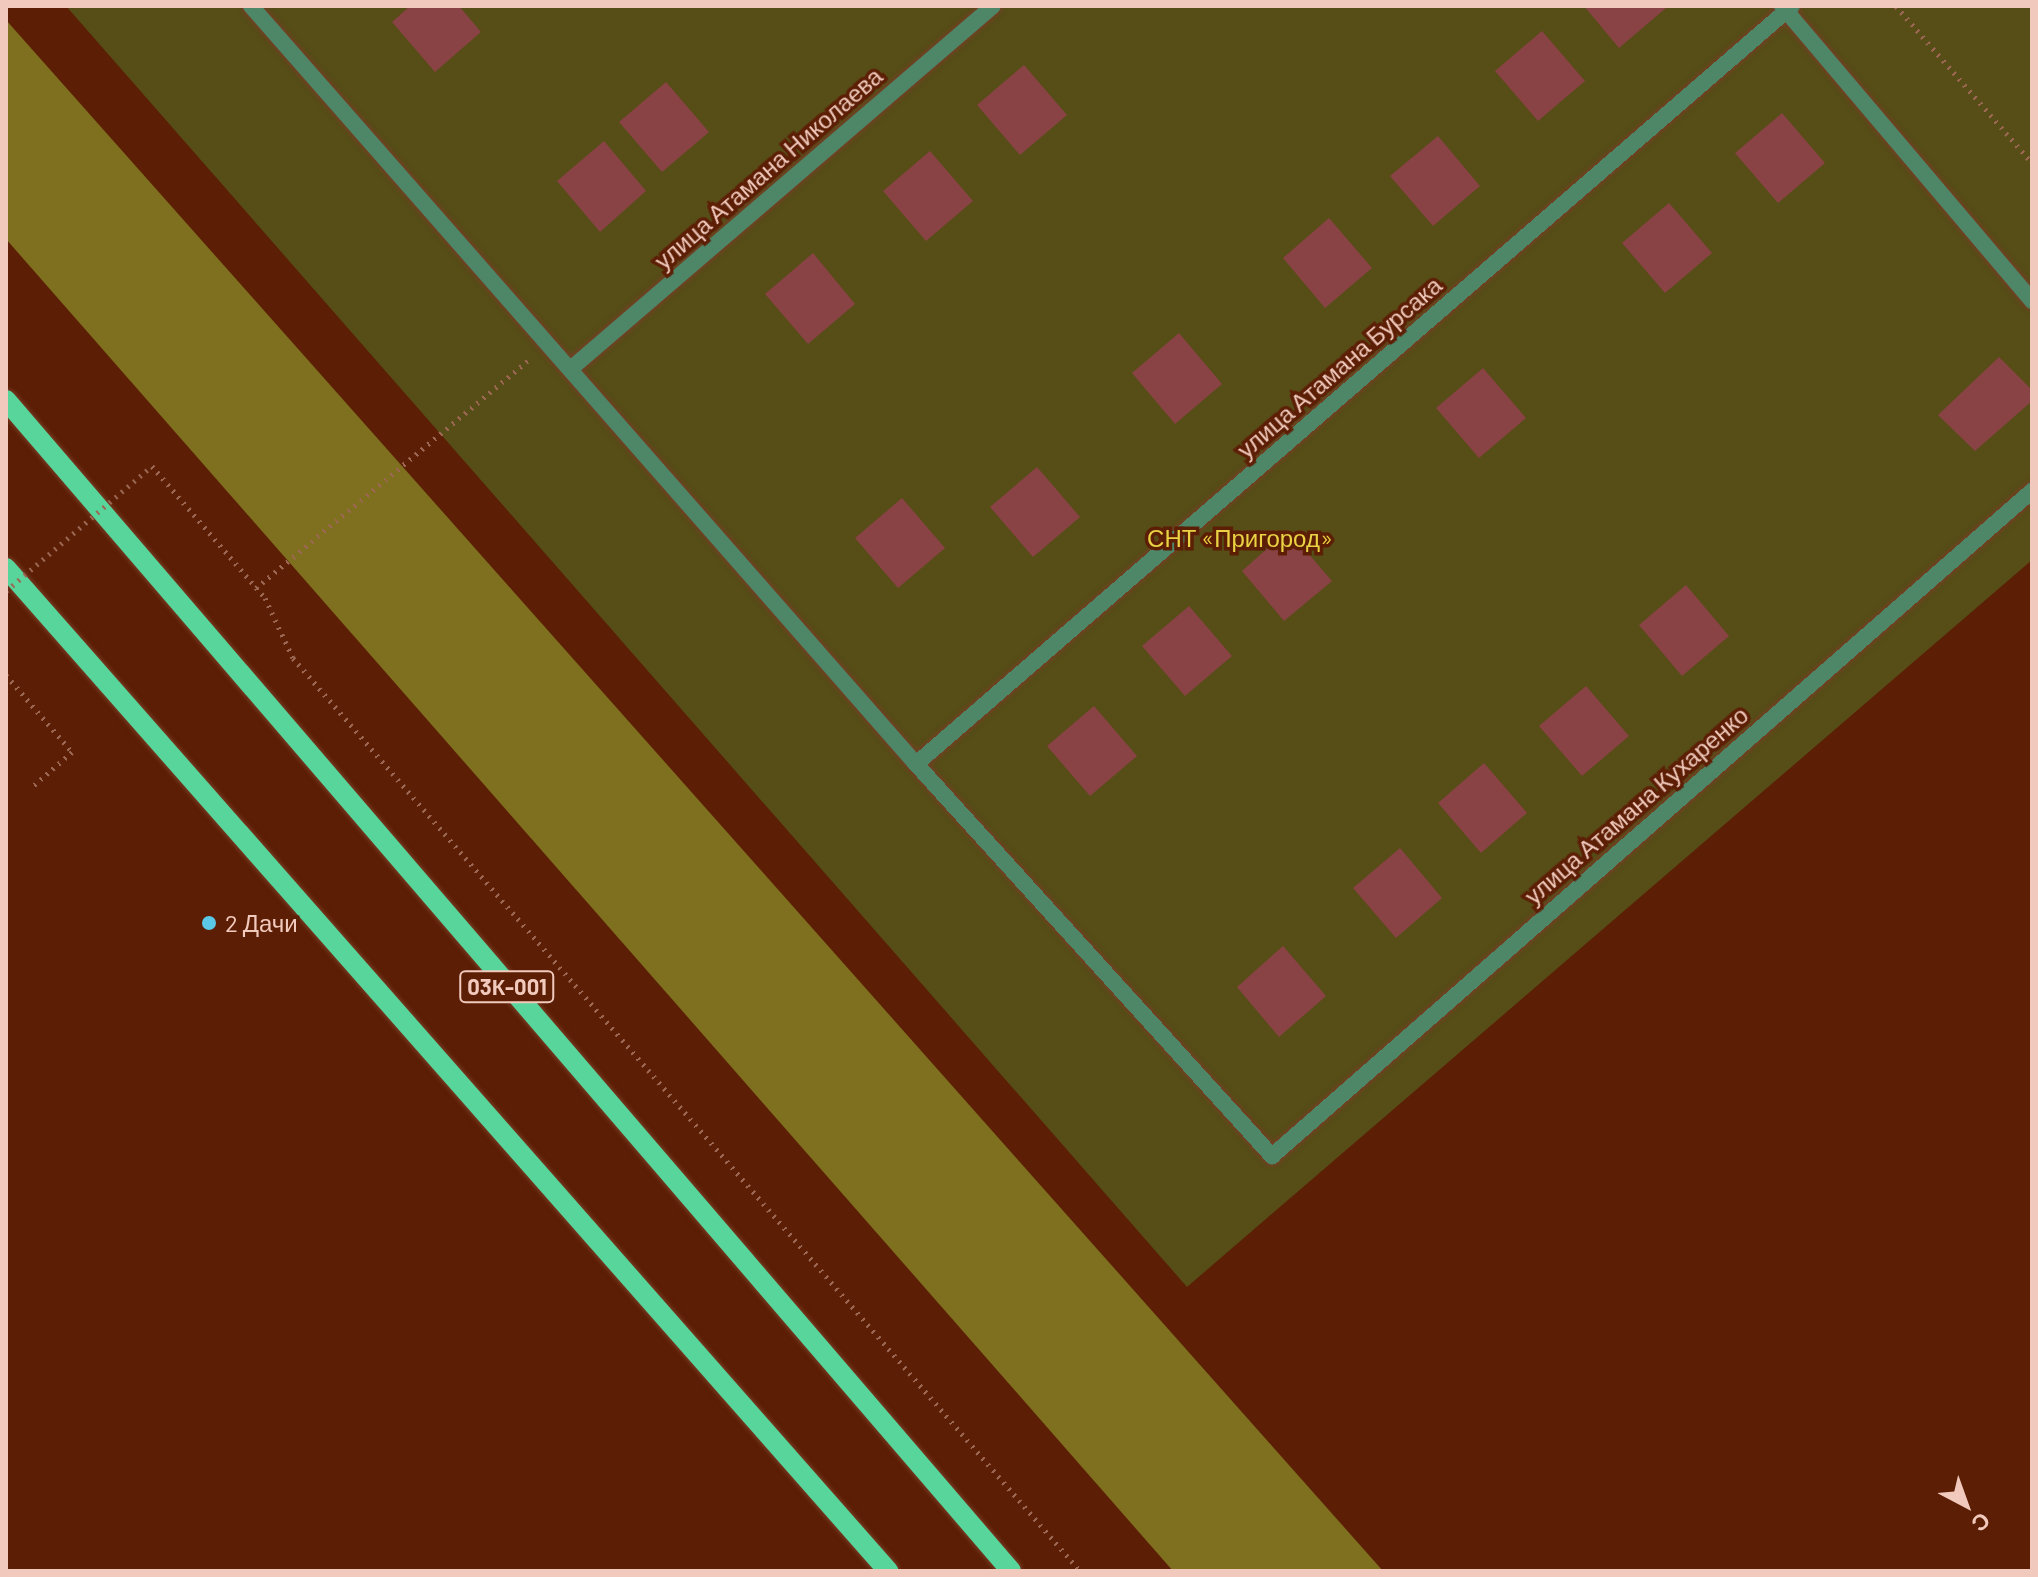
<!DOCTYPE html>
<html>
<head>
<meta charset="utf-8">
<style>
  body { margin:0 }
  #map { position:relative; width:2038px; height:1577px; overflow:hidden; background:#5c1e05; font-family:Barlow,sans-serif }
  div>[style] { position:absolute }
  .green>* { inset:0; background:#564d17 }
  .forest>* { inset:0; background:#7e701f }
  .building>* { inset:0; background:#8a4345 }
  .path>* { height:5px; margin-top:-2.5px; transform-origin:0; background:repeating-linear-gradient(90deg,#9b6753 0 2px,transparent 0 8px) }
  .roads { filter:drop-shadow(0 0 2px #773d26) drop-shadow(0 0 2px #773d26) }
  .minor>* { height:16px; margin:-8px; padding:0 8px; transform-origin:8px; border-radius:8px; background:#4e8668 }
  .primary>* { height:20px; margin:-10px; padding:0 10px; transform-origin:10px; border-radius:10px; background:#58d59a }
  .path-bridge>* { height:5px; margin-top:-2.5px; transform-origin:0; background:repeating-linear-gradient(90deg,#9b6753 0 2px,transparent 0 8px) }
  .dots>* { width:22px; height:22px; translate:-50% -50%; box-sizing:border-box; border:4px solid #5c1e05; border-radius:50% }
  span { translate:-50% -50%; white-space:nowrap; text-align:center; line-height:1.15; -webkit-text-stroke:7px #5c1e05; paint-order:stroke }
  .shield-label span { padding:2px 6px; background:#5c1e05; border:2px solid; border-radius:6px; -webkit-text-stroke-width:0 }
  .shield-label { font-size:22px; color:#f1cabd; font-weight:700 }
  .street-label { font-size:24px; color:#f1cabd }
  .park-label { font-size:24px; color:#e9d243 }
  .poi-label { font-size:24px; color:#f1cabd }
  .left { translate:0 -50%; text-align:left }
  .frame { position:absolute; inset:0; border:8px solid #f1cabd; pointer-events:none }
  .north { position:absolute; left:1926px; top:1465px; width:80px; height:80px; -webkit-text-stroke:6px #5c1e05; paint-order:stroke; rotate:139deg; font-size:22px; font-weight:700; line-height:32px; text-align:center; color:#f1cabd }
  .north::after { content:''; display:block; margin:auto; width:28px; height:36px; background:#f1cabd; clip-path:polygon(50% 0,100% 100%,50% 72%,0 100%) }
</style>
</head>
<body>
<div id="map">
  <div class="green">
    <div style="clip-path:polygon(66px 6px,2032px 6px,2032px 560px,1187px 1287px)"></div>
  </div>
  <div class="forest">
    <div style="clip-path:polygon(6px 20px,1383px 1571px,1173px 1571px,6px 239px)"></div>
  </div>
  <div class="building">
    <div style="clip-path:polygon(410px 6px,459px 6px,481px 32px,435px 72px,392px 22px)"></div>
    <div style="clip-path:polygon(1584px 6px,1665px 6px,1666px 8px,1619px 48px)"></div>
    <div style="clip-path:polygon(1542px 31px,1585px 81px,1538px 121px,1495px 71px)"></div>
    <div style="clip-path:polygon(1024px 65px,1067px 115px,1020px 155px,977px 105px)"></div>
    <div style="clip-path:polygon(666px 82px,709px 132px,662px 172px,619px 122px)"></div>
    <div style="clip-path:polygon(1782px 113px,1825px 163px,1778px 203px,1735px 153px)"></div>
    <div style="clip-path:polygon(1438px 136px,1480px 186px,1433px 226px,1390px 176px)"></div>
    <div style="clip-path:polygon(604px 141px,646px 191px,600px 232px,557px 181px)"></div>
    <div style="clip-path:polygon(930px 151px,973px 201px,926px 241px,883px 191px)"></div>
    <div style="clip-path:polygon(1669px 203px,1712px 253px,1665px 293px,1622px 243px)"></div>
    <div style="clip-path:polygon(1329px 218px,1372px 268px,1325px 308px,1283px 258px)"></div>
    <div style="clip-path:polygon(813px 253px,855px 304px,808px 344px,765px 294px)"></div>
    <div style="clip-path:polygon(1179px 333px,1222px 384px,1175px 424px,1132px 373px)"></div>
    <div style="clip-path:polygon(1999px 357px,2032px 390px,2032px 401px,1975px 451px,1938px 415px)"></div>
    <div style="clip-path:polygon(1483px 368px,1526px 418px,1479px 458px,1436px 408px)"></div>
    <div style="clip-path:polygon(1037px 467px,1080px 517px,1033px 557px,990px 507px)"></div>
    <div style="clip-path:polygon(902px 498px,945px 548px,898px 588px,855px 538px)"></div>
    <div style="clip-path:polygon(1288px 530px,1332px 581px,1284px 621px,1242px 571px)"></div>
    <div style="clip-path:polygon(1686px 585px,1729px 636px,1682px 676px,1639px 625px)"></div>
    <div style="clip-path:polygon(1189px 606px,1232px 656px,1185px 696px,1142px 646px)"></div>
    <div style="clip-path:polygon(1586px 686px,1629px 736px,1582px 776px,1539px 726px)"></div>
    <div style="clip-path:polygon(1094px 706px,1137px 756px,1090px 796px,1047px 746px)"></div>
    <div style="clip-path:polygon(1484px 763px,1527px 813px,1481px 853px,1438px 803px)"></div>
    <div style="clip-path:polygon(1400px 848px,1442px 898px,1396px 938px,1353px 888px)"></div>
    <div style="clip-path:polygon(1283px 946px,1326px 996px,1279px 1037px,1237px 987px)"></div>
  </div>
  <div class="path">
    <div style="left:1896px;top:6px;width:208px;rotate:49.1deg"></div>
    <div style="left:152px;top:466px;width:174px;rotate:49.4deg"></div>
    <div style="left:265px;top:598px;width:66px;rotate:65deg"></div>
    <div style="left:293px;top:658px;width:1205px;rotate:49.24deg"></div>
    <div style="left:256px;top:588px;width:356px;rotate:-39.9deg"></div>
    <div style="left:6px;top:675px;width:101px;rotate:49.4deg"></div>
    <div style="left:72px;top:752px;width:53px;rotate:138.8deg"></div>
  </div>
  <div class="roads">
    <div class="minor">
      <div style="left:251px;top:6px;width:1008px;rotate:48.74deg"></div>
      <div style="left:916px;top:764px;width:530px;rotate:47.76deg"></div>
      <div style="left:1272px;top:1156px;width:1010px;rotate:-41.19deg"></div>
      <div style="left:1782px;top:6px;width:387px;rotate:49.7deg"></div>
      <div style="left:574px;top:366px;width:552px;rotate:-40.67deg"></div>
      <div style="left:916px;top:764px;width:1158px;rotate:-40.87deg"></div>
    </div>
    <div class="primary">
      <div style="left:6px;top:400px;width:1543px;rotate:49.36deg"></div>
      <div style="left:6px;top:568px;width:1336px;rotate:48.67deg"></div>
    </div>
  </div>
  <div class="path-bridge">
    <div style="left:6px;top:591px;width:192px;rotate:-40.6deg"></div>
  </div>
  <div class="dots">
    <div style="left:209px;top:923px;background:#5bc8e7"></div>
  </div>
  <div class="shield-label">
    <span style="left:507px;top:987px">03К-001</span>
  </div>
  <div class="street-label">
    <span style="left:768px;top:168px;rotate:-41deg">улица Атамана Николаева</span>
    <span style="left:1339px;top:367px;rotate:-41deg">улица Атамана Бурсака</span>
    <span style="left:1636px;top:805px;rotate:-41deg">улица Атамана Кухаренко</span>
  </div>
  <div class="park-label">
    <span style="left:1240px;top:538px">СНТ «Пригород»</span>
  </div>
  <div class="poi-label">
    <span class="left" style="left:225px;top:923px">2 Дачи</span>
  </div>
  <div class="frame"></div>
  <div class="north">С</div>
</div>
</body>
</html>
